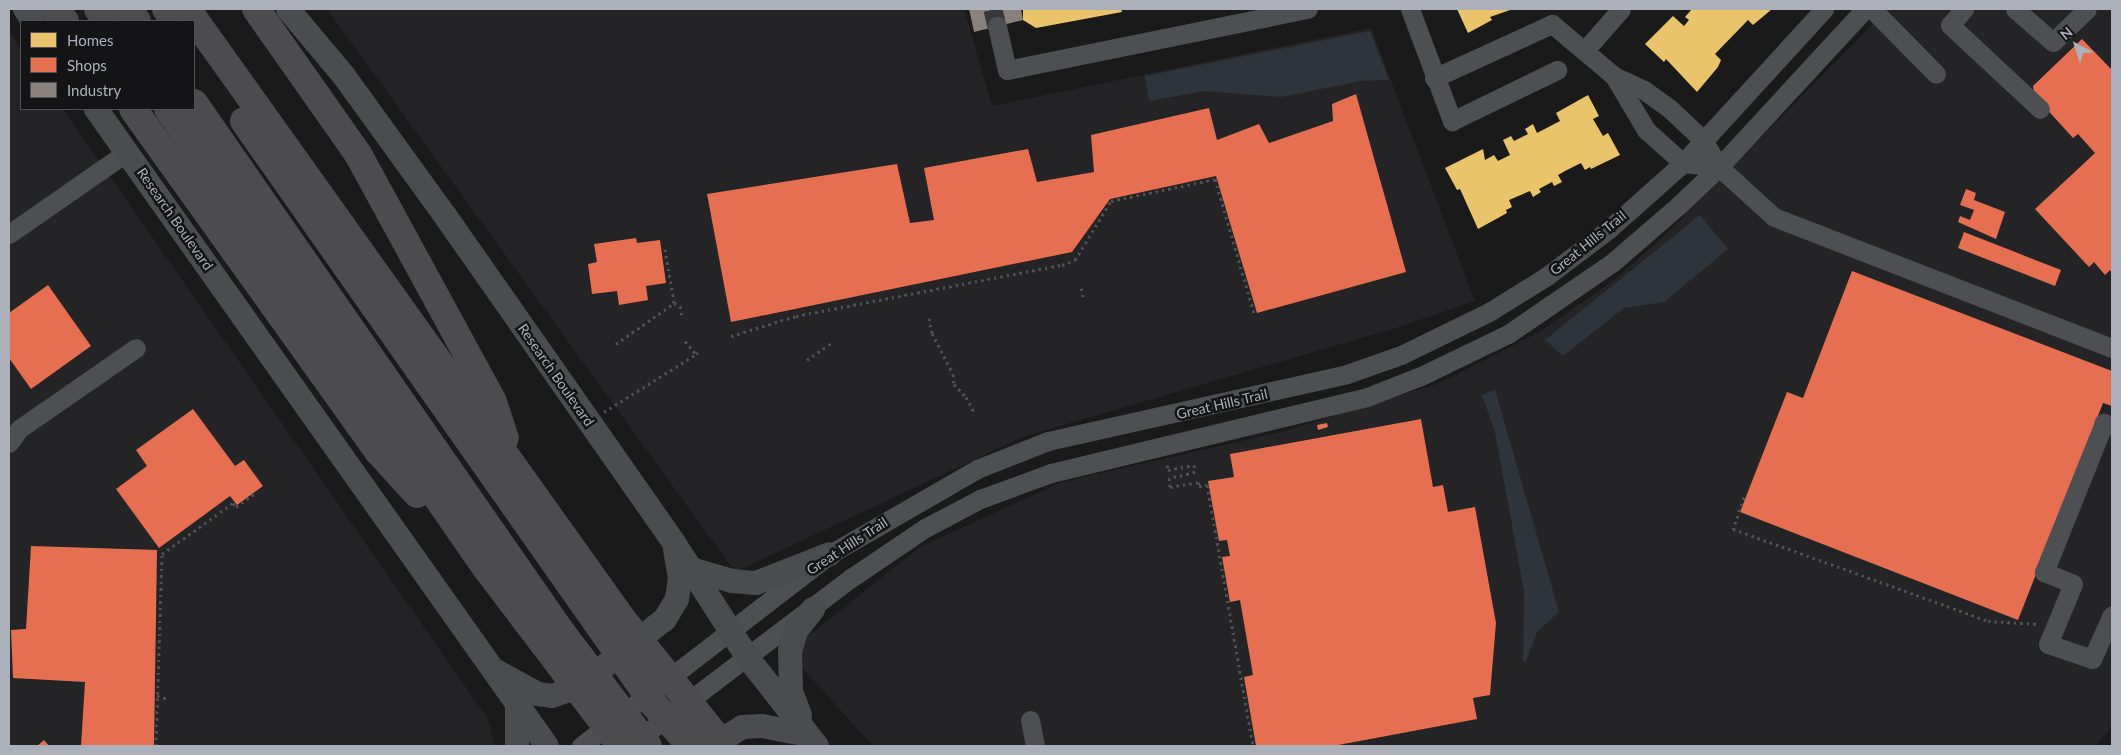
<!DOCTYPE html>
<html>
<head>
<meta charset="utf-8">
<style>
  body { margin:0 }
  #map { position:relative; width:2121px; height:755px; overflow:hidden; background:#1a1a1a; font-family:Lato,sans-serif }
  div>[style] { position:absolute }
  .built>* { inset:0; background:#242426 }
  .water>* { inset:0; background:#2d343c }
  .homes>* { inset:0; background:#e9c46a }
  .shops>* { inset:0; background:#e76f51 }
  .industry>* { inset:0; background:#8a817c }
  .minor-tunnel>* { height:19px; margin-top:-9.5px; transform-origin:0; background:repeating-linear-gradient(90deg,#37383a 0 19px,transparent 0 28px) }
  .path>* { height:3px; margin-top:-1.5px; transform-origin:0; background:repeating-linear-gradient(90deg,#505155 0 2.5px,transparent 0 6.5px) }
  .minor>* { height:19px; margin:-9.5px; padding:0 9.5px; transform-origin:9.5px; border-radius:9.5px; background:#4e4f53 }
  .major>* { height:24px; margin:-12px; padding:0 12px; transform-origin:12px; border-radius:12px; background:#4b4c4f }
  .highway>* { height:28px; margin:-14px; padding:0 14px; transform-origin:14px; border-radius:14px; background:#4c4c4f }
  .highway-bridge>* { height:28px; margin:-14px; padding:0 14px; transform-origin:14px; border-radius:14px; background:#4c4c4f }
  span { translate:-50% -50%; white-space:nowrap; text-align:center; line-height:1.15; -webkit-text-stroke:5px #141416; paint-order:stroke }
  .street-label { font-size:14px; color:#acb0bb }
  .frame { position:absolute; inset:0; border:10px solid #acb0bb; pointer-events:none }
  .legend { position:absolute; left:20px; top:20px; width:175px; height:90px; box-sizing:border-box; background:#141416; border:1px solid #515258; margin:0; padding:6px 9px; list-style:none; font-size:15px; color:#acb0bb }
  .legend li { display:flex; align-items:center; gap:10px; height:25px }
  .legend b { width:25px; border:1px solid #515258 }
  .north { position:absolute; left:2051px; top:20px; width:50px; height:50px; -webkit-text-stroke:4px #141416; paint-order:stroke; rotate:320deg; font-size:14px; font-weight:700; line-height:20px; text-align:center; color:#acb0bb }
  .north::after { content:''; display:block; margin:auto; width:18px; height:22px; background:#acb0bb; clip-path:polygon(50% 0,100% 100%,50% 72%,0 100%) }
</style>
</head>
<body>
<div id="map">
  <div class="built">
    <div style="clip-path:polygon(327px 9px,964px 9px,992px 106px,1371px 28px,1475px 301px,1396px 328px,1022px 437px,735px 572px)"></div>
    <div style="clip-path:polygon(1888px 9px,2112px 9px,2112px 726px,2096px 746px,873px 746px,788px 652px,920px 547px,1062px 482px,1285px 431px,1437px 384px,1539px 332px,1610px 283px,1661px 239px)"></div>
    <div style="clip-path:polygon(9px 31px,21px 49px,21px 109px,63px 109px,488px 719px,495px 746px,9px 746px)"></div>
  </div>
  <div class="water">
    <div style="clip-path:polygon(1370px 31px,1389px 80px,1361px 81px,1281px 97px,1204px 91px,1149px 101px,1145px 76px)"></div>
    <div style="clip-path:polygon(1700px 215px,1728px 249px,1664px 302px,1624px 308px,1563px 356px,1545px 340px)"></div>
    <div style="clip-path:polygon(1495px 390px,1559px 612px,1537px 632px,1526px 662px,1523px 661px,1524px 591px,1495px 432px,1482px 395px)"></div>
  </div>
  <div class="homes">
    <div style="clip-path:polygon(1023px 9px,1121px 9px,1122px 12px,1036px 28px,1023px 20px)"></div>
    <div style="clip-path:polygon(1457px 9px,1513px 9px,1490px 17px,1492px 20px,1468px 33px)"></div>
    <div style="clip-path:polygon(1692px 9px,1772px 9px,1753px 25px,1748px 20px,1715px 54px,1721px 60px,1718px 67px,1697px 92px,1666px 59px,1664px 62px,1645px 44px,1673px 16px,1684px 26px,1689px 20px,1685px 17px)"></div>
    <div style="clip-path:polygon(1588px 95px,1599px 116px,1593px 119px,1603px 136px,1608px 133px,1620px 155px,1591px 169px,1590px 167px,1585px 170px,1581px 163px,1565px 171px,1558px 175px,1562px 182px,1554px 186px,1552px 182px,1539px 189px,1541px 192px,1533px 197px,1530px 191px,1509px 200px,1512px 207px,1506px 210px,1507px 213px,1478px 229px,1460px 189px,1457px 190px,1445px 168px,1483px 149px,1485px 160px,1494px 155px,1498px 161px,1510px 155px,1503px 140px,1511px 136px,1514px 141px,1528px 134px,1525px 129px,1533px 124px,1537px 133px,1560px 121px,1556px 113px)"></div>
  </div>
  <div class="shops">
    <div style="clip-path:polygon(2082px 39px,2112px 70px,2112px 273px,2110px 270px,2105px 275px,2094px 262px,2089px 267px,2035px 209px,2095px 153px,2078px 134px,2073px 138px,2034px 95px,2033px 86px)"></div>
    <div style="clip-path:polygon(1356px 94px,1406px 272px,1257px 313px,1216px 176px,1110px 199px,1072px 252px,731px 322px,707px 194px,897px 164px,910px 223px,934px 220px,924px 168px,1028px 149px,1037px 182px,1094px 172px,1091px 135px,1209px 108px,1217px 140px,1259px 124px,1269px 143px,1333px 121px,1332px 104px)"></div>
    <div style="clip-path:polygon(1966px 189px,1976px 193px,1974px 200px,2005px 212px,1996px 239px,1958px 222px,1960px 216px,1970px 220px,1974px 210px,1960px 205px)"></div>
    <div style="clip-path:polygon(1964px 232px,2061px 270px,2055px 286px,1958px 248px)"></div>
    <div style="clip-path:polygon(636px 238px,637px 243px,660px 240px,666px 283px,646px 286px,648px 300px,619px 305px,617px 291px,592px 294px,588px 264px,597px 262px,594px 244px)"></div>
    <div style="clip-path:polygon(1852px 271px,2112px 371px,2112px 406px,2103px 403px,2018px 620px,1740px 512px,1787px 392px,1803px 398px)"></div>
    <div style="clip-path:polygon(48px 285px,91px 346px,31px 389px,9px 358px,9px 313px)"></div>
    <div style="clip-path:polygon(193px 409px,235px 466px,244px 460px,263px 486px,237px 505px,230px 496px,159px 548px,116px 489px,147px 466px,136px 450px)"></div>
    <div style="clip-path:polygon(1421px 419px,1433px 487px,1443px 485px,1448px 512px,1475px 507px,1496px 623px,1490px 695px,1473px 698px,1477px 719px,1333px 746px,1256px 746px,1244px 677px,1253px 675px,1240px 600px,1230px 602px,1222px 557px,1230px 556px,1227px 540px,1219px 541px,1208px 481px,1234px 477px,1230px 454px)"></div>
    <div style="clip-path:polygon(1327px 423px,1328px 427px,1318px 430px,1317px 425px)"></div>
    <div style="clip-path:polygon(31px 546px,157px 550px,154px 746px,81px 746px,85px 682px,13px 678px,11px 630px,26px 629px)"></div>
    <div style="clip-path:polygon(44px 740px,49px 746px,37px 746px)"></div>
  </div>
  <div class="industry">
    <div style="clip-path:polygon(969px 9px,1021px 9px,1023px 20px,974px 32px)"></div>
  </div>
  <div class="minor-tunnel">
    <div style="left:993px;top:9px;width:17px;rotate:77deg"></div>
  </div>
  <div class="path">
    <div style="left:665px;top:249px;width:55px;rotate:80.5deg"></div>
    <div style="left:674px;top:303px;width:7px;rotate:27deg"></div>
    <div style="left:680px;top:306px;width:10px;rotate:79deg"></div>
    <div style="left:1081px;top:288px;width:12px;rotate:76deg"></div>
    <div style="left:929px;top:318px;width:15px;rotate:79deg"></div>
    <div style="left:932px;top:333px;width:46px;rotate:62.9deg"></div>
    <div style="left:953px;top:374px;width:10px;rotate:84deg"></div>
    <div style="left:954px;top:384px;width:18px;rotate:47deg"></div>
    <div style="left:966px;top:397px;width:17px;rotate:62deg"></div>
    <div style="left:731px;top:336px;width:68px;rotate:-17.1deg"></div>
    <div style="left:796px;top:316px;width:271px;rotate:-10.9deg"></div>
    <div style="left:1062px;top:265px;width:14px;rotate:-21deg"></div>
    <div style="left:1075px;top:260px;width:69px;rotate:-58.6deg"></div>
    <div style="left:1111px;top:201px;width:106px;rotate:-11.9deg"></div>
    <div style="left:1215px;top:179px;width:140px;rotate:73.8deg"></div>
    <div style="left:685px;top:341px;width:17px;rotate:50deg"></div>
    <div style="left:696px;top:354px;width:4px;rotate:-34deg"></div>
    <div style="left:616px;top:344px;width:71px;rotate:-35.3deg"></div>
    <div style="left:807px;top:360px;width:29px;rotate:-35deg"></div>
    <div style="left:604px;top:412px;width:109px;rotate:-32.2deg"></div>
    <div style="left:1167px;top:465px;width:5px;rotate:79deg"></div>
    <div style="left:1168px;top:470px;width:26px;rotate:-11deg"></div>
    <div style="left:1194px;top:465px;width:7px;rotate:82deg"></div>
    <div style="left:1195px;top:472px;width:27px;rotate:167deg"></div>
    <div style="left:1169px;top:478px;width:9px;rotate:84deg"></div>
    <div style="left:1170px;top:487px;width:28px;rotate:-10deg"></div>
    <div style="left:1198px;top:482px;width:4px;rotate:76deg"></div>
    <div style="left:1199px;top:486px;width:8px;rotate:-7deg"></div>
    <div style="left:1207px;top:485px;width:265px;rotate:80deg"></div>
    <div style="left:1744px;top:497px;width:34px;rotate:109deg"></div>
    <div style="left:1733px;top:529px;width:271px;rotate:19.8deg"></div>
    <div style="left:1988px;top:621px;width:51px;rotate:3.4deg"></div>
    <div style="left:157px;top:696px;width:12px;rotate:14deg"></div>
    <div style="left:156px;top:746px;width:192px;rotate:-88.2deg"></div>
    <div style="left:162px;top:554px;width:87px;rotate:-35.7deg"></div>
    <div style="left:233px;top:503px;width:5px;rotate:53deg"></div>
    <div style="left:236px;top:507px;width:24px;rotate:-36deg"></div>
  </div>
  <div class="minor">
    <div style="left:1410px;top:9px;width:120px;rotate:69.4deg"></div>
    <div style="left:1452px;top:121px;width:117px;rotate:-25.9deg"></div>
    <div style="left:1872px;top:9px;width:91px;rotate:45.4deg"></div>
    <div style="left:1964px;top:9px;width:21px;rotate:131deg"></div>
    <div style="left:1950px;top:25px;width:123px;rotate:43deg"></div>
    <div style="left:2015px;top:9px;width:50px;rotate:41deg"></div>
    <div style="left:2053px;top:42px;width:47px;rotate:-44.1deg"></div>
    <div style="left:997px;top:26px;width:45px;rotate:77.2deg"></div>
    <div style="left:1007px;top:70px;width:307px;rotate:-11.5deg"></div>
    <div style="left:1586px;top:49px;width:53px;rotate:-48.8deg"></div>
    <div style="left:1614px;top:76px;width:63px;rotate:59.3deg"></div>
    <div style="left:1646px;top:130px;width:50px;rotate:41.7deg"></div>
    <div style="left:1683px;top:163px;width:36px;rotate:6deg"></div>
    <div style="left:1434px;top:78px;width:130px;rotate:-24.6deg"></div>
    <div style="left:1552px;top:24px;width:81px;rotate:40deg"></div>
    <div style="left:1614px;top:76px;width:33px;rotate:25deg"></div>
    <div style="left:1644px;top:90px;width:31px;rotate:36deg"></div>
    <div style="left:1669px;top:108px;width:47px;rotate:43.3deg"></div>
    <div style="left:1703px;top:140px;width:31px;rotate:59deg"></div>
    <div style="left:1719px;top:167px;width:74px;rotate:42.3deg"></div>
    <div style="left:1774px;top:217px;width:362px;rotate:21.2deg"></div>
    <div style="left:9px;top:234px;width:144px;rotate:-34.8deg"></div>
    <div style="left:2112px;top:426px;width:9px;rotate:-159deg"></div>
    <div style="left:2104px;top:423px;width:161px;rotate:111.9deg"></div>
    <div style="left:2044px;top:572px;width:31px;rotate:22deg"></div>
    <div style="left:2073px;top:584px;width:65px;rotate:112.6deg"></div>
    <div style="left:2048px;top:644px;width:46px;rotate:18.8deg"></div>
    <div style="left:2092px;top:659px;width:48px;rotate:-65.6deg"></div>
    <div style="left:9px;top:443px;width:17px;rotate:-54deg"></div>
    <div style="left:19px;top:429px;width:142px;rotate:-34.7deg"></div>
    <div style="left:1030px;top:720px;width:26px;rotate:79deg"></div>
    <div style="left:632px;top:744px;width:275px;rotate:-37.2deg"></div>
    <div style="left:851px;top:578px;width:89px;rotate:-34deg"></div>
    <div style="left:925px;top:528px;width:62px;rotate:-27.8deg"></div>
    <div style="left:980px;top:499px;width:76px;rotate:-20.1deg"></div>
    <div style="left:1051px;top:473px;width:325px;rotate:-13.5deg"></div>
    <div style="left:1367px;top:397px;width:58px;rotate:-21.3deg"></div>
    <div style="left:1421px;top:376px;width:97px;rotate:-25.8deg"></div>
    <div style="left:1508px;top:334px;width:127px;rotate:-34.4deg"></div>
    <div style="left:1613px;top:262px;width:87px;rotate:-40.8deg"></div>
    <div style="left:1679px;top:205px;width:55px;rotate:-43.5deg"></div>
    <div style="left:1719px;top:167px;width:215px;rotate:-47.3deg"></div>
    <div style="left:581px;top:746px;width:314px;rotate:-37.6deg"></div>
    <div style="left:830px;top:554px;width:170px;rotate:-30deg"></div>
    <div style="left:977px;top:469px;width:76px;rotate:-21.5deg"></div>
    <div style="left:1048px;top:441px;width:306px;rotate:-12.6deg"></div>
    <div style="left:1347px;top:374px;width:57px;rotate:-19.4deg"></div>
    <div style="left:1401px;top:355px;width:98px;rotate:-26deg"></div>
    <div style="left:1489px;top:312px;width:68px;rotate:-31.8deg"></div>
    <div style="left:1547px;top:276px;width:78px;rotate:-37.2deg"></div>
    <div style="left:1609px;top:229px;width:99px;rotate:-41.7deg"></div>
    <div style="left:1683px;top:163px;width:209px;rotate:-47.5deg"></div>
  </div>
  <div class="major">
    <div style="left:25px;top:9px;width:14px;rotate:56deg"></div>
    <div style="left:288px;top:9px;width:87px;rotate:50.1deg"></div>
    <div style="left:344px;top:76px;width:174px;rotate:54.1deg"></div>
    <div style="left:446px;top:217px;width:398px;rotate:55deg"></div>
    <div style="left:674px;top:543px;width:137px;rotate:57.2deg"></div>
    <div style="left:748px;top:658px;width:112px;rotate:51.9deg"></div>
    <div style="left:96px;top:109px;width:780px;rotate:54.7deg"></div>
    <div style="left:691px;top:569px;width:43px;rotate:16.3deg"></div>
    <div style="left:732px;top:581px;width:24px;rotate:5deg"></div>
    <div style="left:756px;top:583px;width:79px;rotate:-21.4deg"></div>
    <div style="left:496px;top:671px;width:48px;rotate:28.7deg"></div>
    <div style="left:538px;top:694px;width:14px;rotate:8deg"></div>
    <div style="left:552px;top:696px;width:28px;rotate:-19deg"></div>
    <div style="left:578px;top:687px;width:110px;rotate:-38deg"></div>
    <div style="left:665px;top:619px;width:23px;rotate:-59deg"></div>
    <div style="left:677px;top:599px;width:21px;rotate:-82deg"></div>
    <div style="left:680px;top:578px;width:28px;rotate:-100deg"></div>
    <div style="left:517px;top:706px;width:40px;rotate:90deg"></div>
    <div style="left:800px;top:715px;width:26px;rotate:-111deg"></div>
    <div style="left:791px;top:691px;width:40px;rotate:-91.4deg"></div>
    <div style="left:790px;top:651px;width:21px;rotate:-73deg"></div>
    <div style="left:796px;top:631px;width:28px;rotate:-52deg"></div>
    <div style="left:712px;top:746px;width:36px;rotate:-32deg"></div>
    <div style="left:743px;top:727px;width:19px;rotate:-3deg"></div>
    <div style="left:762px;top:726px;width:47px;rotate:11.1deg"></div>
  </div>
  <div class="highway">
    <div style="left:54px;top:9px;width:16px;rotate:47deg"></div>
    <div style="left:98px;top:9px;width:15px;rotate:53deg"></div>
    <div style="left:128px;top:9px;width:15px;rotate:53deg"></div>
    <div style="left:166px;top:9px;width:14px;rotate:56deg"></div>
    <div style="left:187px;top:9px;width:751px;rotate:54.49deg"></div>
    <div style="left:256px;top:9px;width:177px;rotate:54.9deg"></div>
    <div style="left:358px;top:154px;width:282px;rotate:61.4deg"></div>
    <div style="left:493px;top:402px;width:38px;rotate:72deg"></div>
    <div style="left:194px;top:103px;width:645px;rotate:55.23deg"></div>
    <div style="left:133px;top:109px;width:421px;rotate:54.4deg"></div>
    <div style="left:378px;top:451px;width:58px;rotate:47.8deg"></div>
    <div style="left:168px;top:109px;width:558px;rotate:55.29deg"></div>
    <div style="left:486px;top:568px;width:94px;rotate:52.8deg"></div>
    <div style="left:244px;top:121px;width:601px;rotate:54.88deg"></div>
  </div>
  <div class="highway-bridge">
    <div style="left:590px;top:613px;width:113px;rotate:55deg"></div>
    <div style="left:655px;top:706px;width:54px;rotate:48deg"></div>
    <div style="left:623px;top:620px;width:161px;rotate:51.3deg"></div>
    <div style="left:562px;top:633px;width:142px;rotate:52.7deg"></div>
    <div style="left:543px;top:643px;width:129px;rotate:52.9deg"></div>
  </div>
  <div class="street-label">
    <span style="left:175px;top:219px;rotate:55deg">Research Boulevard</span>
    <span style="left:1588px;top:243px;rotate:-39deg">Great Hills Trail</span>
    <span style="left:556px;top:375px;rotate:55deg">Research Boulevard</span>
    <span style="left:1222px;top:404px;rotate:-13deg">Great Hills Trail</span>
    <span style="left:847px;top:546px;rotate:-33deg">Great Hills Trail</span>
  </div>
  <div class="frame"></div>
  <ul class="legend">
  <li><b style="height:14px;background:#e9c46a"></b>Homes</li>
  <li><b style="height:14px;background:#e76f51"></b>Shops</li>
  <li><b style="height:14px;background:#8a817c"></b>Industry</li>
  </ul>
  <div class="north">N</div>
</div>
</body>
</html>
